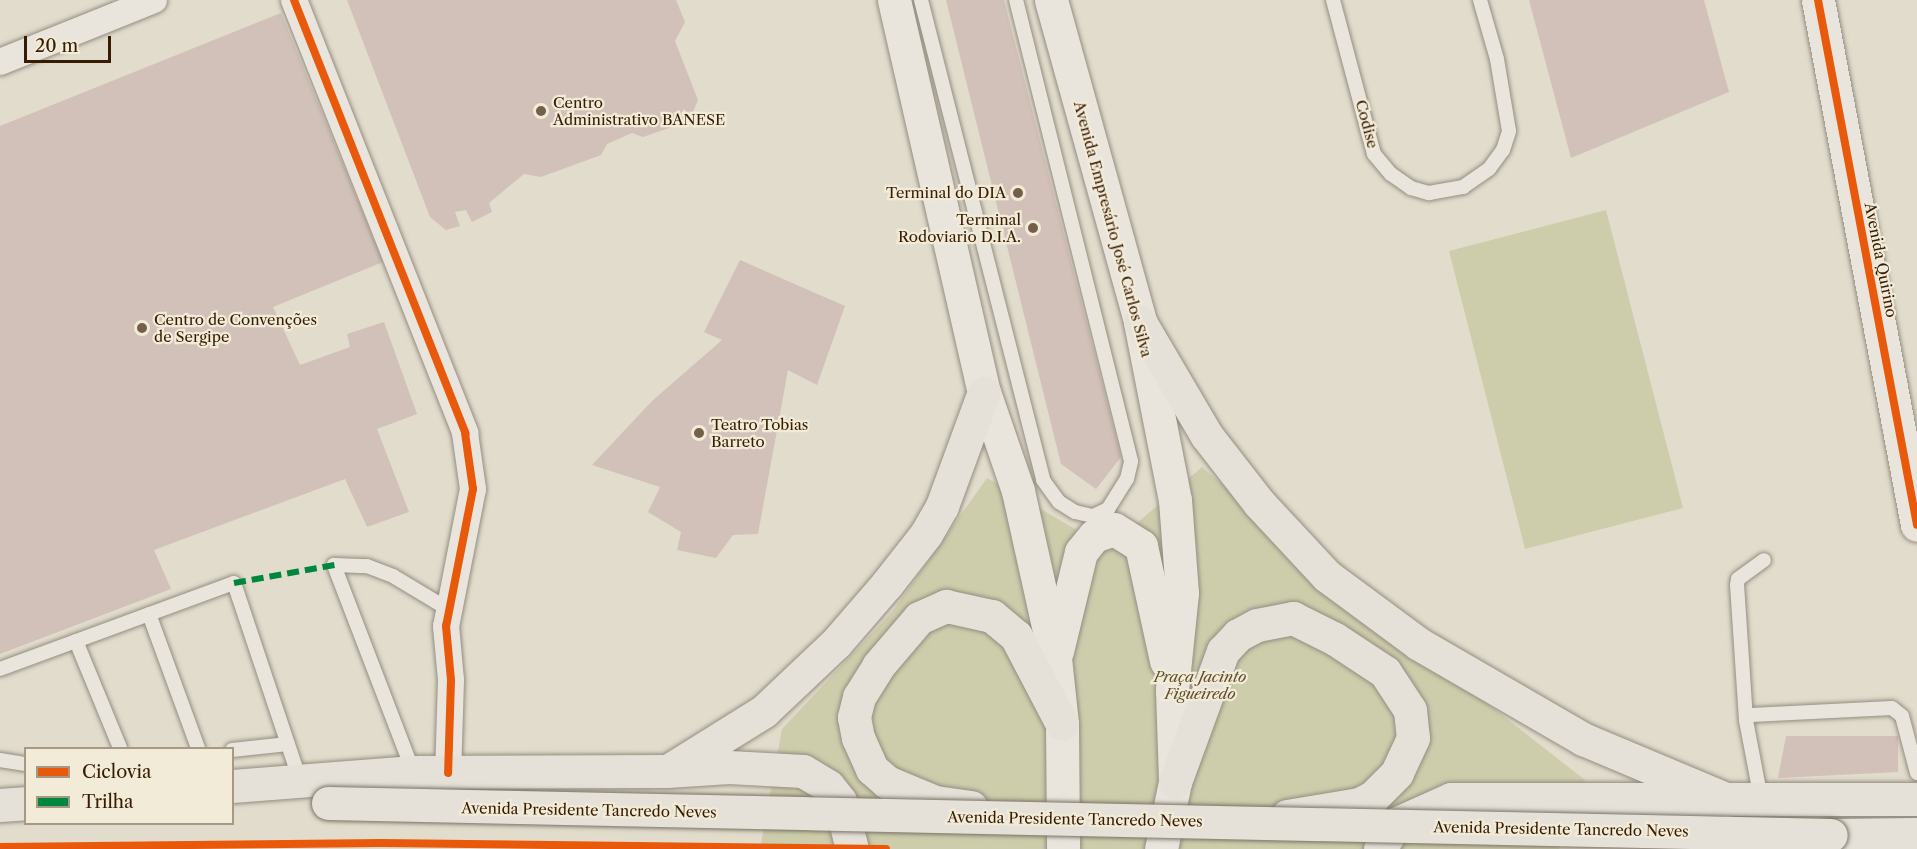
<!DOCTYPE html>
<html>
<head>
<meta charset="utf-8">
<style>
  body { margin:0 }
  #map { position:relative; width:1917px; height:849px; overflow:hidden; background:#e2dccc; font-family:"Libre Caslon Text",serif }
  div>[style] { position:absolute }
  .green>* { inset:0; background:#cecdab }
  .building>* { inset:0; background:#d2c1b8 }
  .roads { filter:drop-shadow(0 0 2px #948d81) drop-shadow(0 0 2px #948d81) }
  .service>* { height:14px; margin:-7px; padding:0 7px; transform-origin:7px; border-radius:7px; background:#e9e5dd }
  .minor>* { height:26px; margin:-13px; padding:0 13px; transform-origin:13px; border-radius:13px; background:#e9e5dd }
  .tertiary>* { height:33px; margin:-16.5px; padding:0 16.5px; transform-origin:16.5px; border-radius:16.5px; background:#e9e5dd }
  .secondary>* { height:33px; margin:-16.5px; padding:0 16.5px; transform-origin:16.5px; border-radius:16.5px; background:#e9e5dd }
  .primary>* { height:33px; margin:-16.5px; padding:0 16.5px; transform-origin:16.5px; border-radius:16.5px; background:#e5e1d8 }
  .bridges { filter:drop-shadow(0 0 2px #7b7367) drop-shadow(0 0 2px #7b7367) }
  .primary-bridge>* { height:33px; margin:-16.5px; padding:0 16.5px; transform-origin:16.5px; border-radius:16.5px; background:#e5e1d8 }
  .quiet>* { height:6px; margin-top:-3px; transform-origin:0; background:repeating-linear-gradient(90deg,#00873e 0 12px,transparent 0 18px) }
  .cycleway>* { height:8px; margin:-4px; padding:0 4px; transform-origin:4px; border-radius:4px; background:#e8590c }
  .dots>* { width:16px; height:16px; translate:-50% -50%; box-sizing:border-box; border:3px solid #f2ebd8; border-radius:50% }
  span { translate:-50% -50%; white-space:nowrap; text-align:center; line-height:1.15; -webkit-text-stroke:4.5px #f2ebd8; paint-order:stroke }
  .poi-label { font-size:15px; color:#371c04 }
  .left { translate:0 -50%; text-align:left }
  .right { translate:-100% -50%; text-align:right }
  .street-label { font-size:15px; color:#371c04 }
  .park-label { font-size:15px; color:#5f4e2e; font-style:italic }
  .legend { position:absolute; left:24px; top:747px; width:210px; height:78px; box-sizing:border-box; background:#f2ebd8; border:2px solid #a79883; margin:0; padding:8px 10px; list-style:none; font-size:18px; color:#371c04 }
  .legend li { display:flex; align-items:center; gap:12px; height:30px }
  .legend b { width:30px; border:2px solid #a79883 }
  .scale { position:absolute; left:24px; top:36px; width:87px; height:27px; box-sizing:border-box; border:3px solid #371c04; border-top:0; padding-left:8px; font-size:18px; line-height:21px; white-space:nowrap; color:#371c04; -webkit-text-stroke:4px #f2ebd8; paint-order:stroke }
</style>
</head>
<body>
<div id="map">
  <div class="green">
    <div style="clip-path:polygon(1606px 210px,1683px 508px,1525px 549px,1449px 251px)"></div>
    <div style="clip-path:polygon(1202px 467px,1383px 622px,1585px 780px,1559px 849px,760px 849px,782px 729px,892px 612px,987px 478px,1108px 548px)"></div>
  </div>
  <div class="building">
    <div style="clip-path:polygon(347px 0,676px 0,685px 22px,675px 41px,698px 100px,689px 121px,643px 137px,632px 133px,607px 144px,601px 155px,541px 177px,524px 174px,489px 203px,492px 212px,472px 222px,466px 210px,455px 212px,460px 226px,446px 230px,430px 217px)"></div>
    <div style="clip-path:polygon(946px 0,1004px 0,1121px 457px,1096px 489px,1061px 464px)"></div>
    <div style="clip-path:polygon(1529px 0,1704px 0,1729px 92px,1571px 158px)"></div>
    <div style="clip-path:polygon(281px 13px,383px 262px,273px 307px,300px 365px,350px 347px,347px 334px,384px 322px,417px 414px,377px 429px,409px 512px,367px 527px,345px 479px,154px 550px,171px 589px,0 654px,0 126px)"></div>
    <div style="clip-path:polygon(740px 260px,845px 306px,817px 385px,788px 370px,758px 534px,733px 535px,716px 558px,677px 550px,681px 532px,648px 512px,660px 487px,592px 465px,652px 401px,722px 340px,704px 332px)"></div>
    <div style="clip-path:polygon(1786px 736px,1898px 736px,1898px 772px,1778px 778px)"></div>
  </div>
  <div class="roads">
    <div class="service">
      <div style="left:921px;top:0;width:495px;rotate:75.7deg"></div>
      <div style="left:1043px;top:480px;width:27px;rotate:54deg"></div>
      <div style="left:1059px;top:502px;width:19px;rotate:32deg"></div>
      <div style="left:1075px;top:512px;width:18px;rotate:13deg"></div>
      <div style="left:1093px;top:516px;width:17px;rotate:-25deg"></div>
      <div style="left:1108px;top:509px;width:36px;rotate:-58deg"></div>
      <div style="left:1127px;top:479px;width:18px;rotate:-77deg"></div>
      <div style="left:1131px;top:461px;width:475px;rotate:-104deg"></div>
      <div style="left:1333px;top:0;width:159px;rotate:75.1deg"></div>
      <div style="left:1374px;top:154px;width:26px;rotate:50deg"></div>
      <div style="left:1391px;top:174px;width:24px;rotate:35deg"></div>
      <div style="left:1411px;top:188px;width:19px;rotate:16deg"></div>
      <div style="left:1429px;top:193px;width:35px;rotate:-10deg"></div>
      <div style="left:1463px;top:187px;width:32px;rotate:-35deg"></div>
      <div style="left:1489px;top:169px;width:24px;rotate:-54deg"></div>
      <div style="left:1503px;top:150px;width:20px;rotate:-72deg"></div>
      <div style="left:1509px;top:131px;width:73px;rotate:-99.5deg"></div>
      <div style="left:1497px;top:59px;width:61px;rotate:-106.1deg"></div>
      <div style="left:149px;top:614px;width:143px;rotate:69.9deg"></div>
      <div style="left:76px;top:641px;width:116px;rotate:67.6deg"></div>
      <div style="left:0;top:669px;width:249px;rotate:-20.2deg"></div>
      <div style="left:234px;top:583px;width:208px;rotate:71.5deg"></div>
      <div style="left:1746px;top:720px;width:135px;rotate:-93.8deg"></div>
      <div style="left:1737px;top:585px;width:6px;rotate:-81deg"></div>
      <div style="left:1738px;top:579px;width:32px;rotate:-36deg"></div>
      <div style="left:232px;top:750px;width:56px;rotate:-6.1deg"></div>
      <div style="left:0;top:760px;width:26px;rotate:9deg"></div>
      <div style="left:413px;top:771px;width:221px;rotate:-111deg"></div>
      <div style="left:334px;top:565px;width:33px;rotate:2deg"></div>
      <div style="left:367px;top:566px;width:28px;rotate:21deg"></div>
      <div style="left:393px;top:576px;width:64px;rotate:31deg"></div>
      <div style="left:1761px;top:799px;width:80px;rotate:-100.8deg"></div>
      <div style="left:1746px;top:720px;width:7px;rotate:-45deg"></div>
      <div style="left:1751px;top:715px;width:141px;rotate:-2.8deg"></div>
      <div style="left:1892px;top:708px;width:13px;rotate:39deg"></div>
      <div style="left:1902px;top:716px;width:59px;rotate:75.3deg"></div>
    </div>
    <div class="minor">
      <div style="left:294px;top:0;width:466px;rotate:68.4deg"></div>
      <div style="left:465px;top:433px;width:57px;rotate:81.9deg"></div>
      <div style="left:473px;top:489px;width:140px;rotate:101.1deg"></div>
      <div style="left:446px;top:626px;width:54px;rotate:84.7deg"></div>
      <div style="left:451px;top:680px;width:93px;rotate:91.8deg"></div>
      <div style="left:0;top:62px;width:166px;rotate:-21.9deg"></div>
    </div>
    <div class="tertiary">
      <div style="left:1818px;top:0;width:534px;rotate:79.32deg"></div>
    </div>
    <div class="secondary">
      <div style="left:894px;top:0;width:402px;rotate:77.1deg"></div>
      <div style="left:984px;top:392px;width:105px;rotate:71deg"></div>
      <div style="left:1018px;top:491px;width:171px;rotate:77.5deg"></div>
      <div style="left:1055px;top:658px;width:66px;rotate:83.9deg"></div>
      <div style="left:1062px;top:724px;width:125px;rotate:89.5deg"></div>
      <div style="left:1051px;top:0;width:334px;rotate:74.5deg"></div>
      <div style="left:1140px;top:322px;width:181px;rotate:78.9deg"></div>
      <div style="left:1175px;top:500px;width:93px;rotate:85.7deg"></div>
      <div style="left:1182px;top:593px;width:98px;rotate:95.9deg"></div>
      <div style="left:1172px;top:690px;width:92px;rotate:88.1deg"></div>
      <div style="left:1175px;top:782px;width:68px;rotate:101.8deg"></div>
      <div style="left:1057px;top:651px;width:102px;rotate:-76.4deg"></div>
      <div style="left:1081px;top:552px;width:21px;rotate:-51deg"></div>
      <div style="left:1094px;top:536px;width:21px;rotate:-19deg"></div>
      <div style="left:1114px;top:529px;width:32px;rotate:32deg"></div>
      <div style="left:1141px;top:546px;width:118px;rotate:77.7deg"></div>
    </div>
    <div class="primary">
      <div style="left:1140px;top:322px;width:132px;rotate:59.6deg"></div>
      <div style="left:1207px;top:436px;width:85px;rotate:52.2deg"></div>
      <div style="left:1259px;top:503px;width:100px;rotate:47deg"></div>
      <div style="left:1327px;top:576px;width:114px;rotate:36.5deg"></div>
      <div style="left:1419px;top:644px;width:190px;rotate:30.1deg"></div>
      <div style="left:1583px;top:739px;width:157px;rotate:22.8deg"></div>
      <div style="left:671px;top:769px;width:110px;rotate:-31.9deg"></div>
      <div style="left:764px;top:711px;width:99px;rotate:-43.4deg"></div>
      <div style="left:836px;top:643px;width:78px;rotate:-49.2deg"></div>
      <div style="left:887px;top:584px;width:63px;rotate:-52deg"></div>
      <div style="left:926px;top:534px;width:32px;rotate:-60deg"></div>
      <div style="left:942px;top:506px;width:121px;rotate:-69.8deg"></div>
      <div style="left:1175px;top:782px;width:140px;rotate:-69.9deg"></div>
      <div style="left:1223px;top:651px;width:22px;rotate:-47deg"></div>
      <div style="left:1238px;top:635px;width:21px;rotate:-28deg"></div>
      <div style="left:1257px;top:625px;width:37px;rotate:-11deg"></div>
      <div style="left:1293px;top:618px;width:47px;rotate:26.6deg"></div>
      <div style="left:1335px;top:639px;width:60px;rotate:33.4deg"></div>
      <div style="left:1385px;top:672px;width:45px;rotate:56.7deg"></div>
      <div style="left:1410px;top:710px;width:28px;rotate:84deg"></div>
      <div style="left:1413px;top:738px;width:38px;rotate:115deg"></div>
      <div style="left:1397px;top:773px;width:34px;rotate:135deg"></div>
      <div style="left:1373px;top:797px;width:16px;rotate:153deg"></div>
      <div style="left:1359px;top:804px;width:73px;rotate:170.5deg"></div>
      <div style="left:232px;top:786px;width:182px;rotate:-4.4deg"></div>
      <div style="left:413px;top:772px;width:254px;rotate:-0.2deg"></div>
      <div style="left:667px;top:771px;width:62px;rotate:-3.7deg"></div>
      <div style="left:729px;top:767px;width:74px;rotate:3.1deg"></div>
      <div style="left:803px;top:771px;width:29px;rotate:31deg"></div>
      <div style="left:828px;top:786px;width:19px;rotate:51deg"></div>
      <div style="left:840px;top:801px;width:49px;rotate:76deg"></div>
      <div style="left:0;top:805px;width:26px;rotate:-4deg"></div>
      <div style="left:971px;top:807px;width:36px;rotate:-172deg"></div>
      <div style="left:935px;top:802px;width:52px;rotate:-157.4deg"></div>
      <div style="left:887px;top:782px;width:20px;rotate:-139deg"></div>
      <div style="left:872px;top:769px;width:34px;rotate:-114deg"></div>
      <div style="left:858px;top:738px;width:21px;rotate:-101deg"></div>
      <div style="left:854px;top:717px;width:21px;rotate:-76deg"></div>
      <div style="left:859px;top:697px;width:36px;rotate:-58deg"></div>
      <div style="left:878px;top:666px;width:63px;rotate:-49.5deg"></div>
      <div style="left:919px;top:618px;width:30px;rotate:-24deg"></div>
      <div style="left:946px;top:606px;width:47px;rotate:12.3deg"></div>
      <div style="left:992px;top:616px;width:31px;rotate:40deg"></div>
      <div style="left:1016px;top:636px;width:99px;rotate:62.4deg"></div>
      <div style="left:1831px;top:835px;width:86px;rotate:-0.7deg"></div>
      <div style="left:1380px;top:849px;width:29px;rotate:-59deg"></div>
      <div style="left:1395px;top:824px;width:61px;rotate:-24.1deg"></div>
      <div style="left:1451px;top:799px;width:466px"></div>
    </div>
  </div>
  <div class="bridges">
    <div class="primary-bridge">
      <div style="left:328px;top:803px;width:1503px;rotate:1.22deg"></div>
    </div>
  </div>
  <div class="quiet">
    <div style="left:234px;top:583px;width:102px;rotate:-10.2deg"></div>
  </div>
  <div class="cycleway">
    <div style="left:294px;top:0;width:466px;rotate:68.4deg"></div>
    <div style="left:465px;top:433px;width:57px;rotate:81.9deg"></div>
    <div style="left:473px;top:489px;width:140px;rotate:101.1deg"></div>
    <div style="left:446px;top:626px;width:54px;rotate:84.7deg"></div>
    <div style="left:451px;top:680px;width:93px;rotate:91.8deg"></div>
    <div style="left:1818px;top:0;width:534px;rotate:79.32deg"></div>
    <div style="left:0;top:847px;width:382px;rotate:-0.6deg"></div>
    <div style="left:382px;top:843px;width:504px;rotate:0.68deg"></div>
  </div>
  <div class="dots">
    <div style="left:541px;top:111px;background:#735f4a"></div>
    <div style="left:1018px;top:193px;background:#735f4a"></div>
    <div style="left:1033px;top:228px;background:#735f4a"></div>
    <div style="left:142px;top:328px;background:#735f4a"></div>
    <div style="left:699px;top:433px;background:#735f4a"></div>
  </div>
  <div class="poi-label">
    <span class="left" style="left:553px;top:111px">Centro<br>Administrativo BANESE</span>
    <span class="right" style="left:1006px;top:193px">Terminal do DIA</span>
    <span class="right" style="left:1021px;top:228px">Terminal<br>Rodoviario D.I.A.</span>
    <span class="left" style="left:154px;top:328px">Centro de Convenções<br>de Sergipe</span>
    <span class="left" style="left:711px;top:433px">Teatro Tobias<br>Barreto</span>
  </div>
  <div class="street-label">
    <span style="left:1367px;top:124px;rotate:75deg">Codise</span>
    <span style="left:1113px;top:229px;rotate:75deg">Avenida Empresário José Carlos Silva</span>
    <span style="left:1881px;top:260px;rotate:79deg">Avenida Quirino</span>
    <span style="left:589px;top:810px;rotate:1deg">Avenida Presidente Tancredo Neves</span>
    <span style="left:1075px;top:819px;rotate:1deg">Avenida Presidente Tancredo Neves</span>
    <span style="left:1561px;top:829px;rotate:1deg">Avenida Presidente Tancredo Neves</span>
  </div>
  <div class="park-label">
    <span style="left:1200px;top:685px">Praça Jacinto<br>Figueiredo</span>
  </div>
  <ul class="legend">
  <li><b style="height:8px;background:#e8590c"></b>Ciclovia</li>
  <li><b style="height:8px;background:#00873e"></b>Trilha</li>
  </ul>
  <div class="scale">20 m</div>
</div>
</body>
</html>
